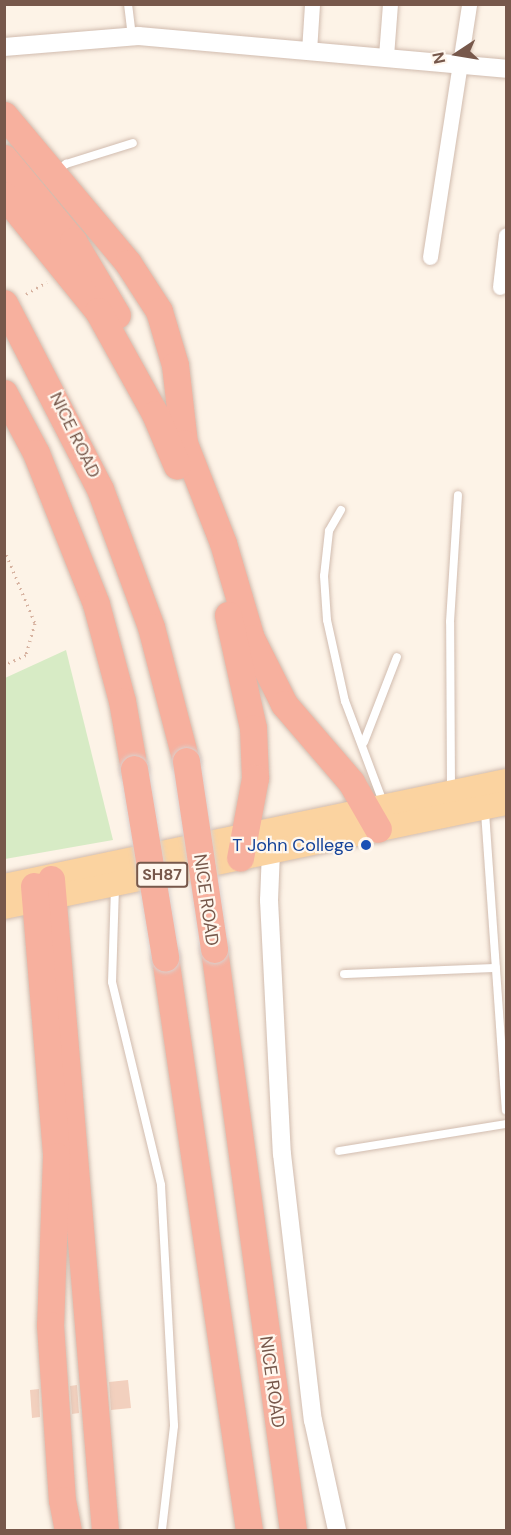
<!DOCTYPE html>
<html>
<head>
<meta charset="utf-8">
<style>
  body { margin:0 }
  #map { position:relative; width:511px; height:1535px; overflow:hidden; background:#fdf3e7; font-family:"DM Sans",sans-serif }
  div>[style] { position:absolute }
  .green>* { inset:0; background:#d7ebc5 }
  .building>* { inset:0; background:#f2d0be }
  .path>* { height:3px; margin-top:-1.5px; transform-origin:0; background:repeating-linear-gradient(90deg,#d7b3a1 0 1.5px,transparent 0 6px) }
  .roads { filter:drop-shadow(0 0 2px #d1bcaf) drop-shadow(0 0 2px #d1bcaf) }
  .service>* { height:8px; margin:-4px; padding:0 4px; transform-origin:4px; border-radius:4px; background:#fff }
  .minor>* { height:15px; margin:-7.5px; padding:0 7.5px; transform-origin:7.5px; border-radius:7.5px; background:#fff }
  .tertiary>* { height:18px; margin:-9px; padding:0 9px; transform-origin:9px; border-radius:9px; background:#fff }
  .primary>* { height:24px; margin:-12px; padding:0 12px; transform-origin:12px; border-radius:12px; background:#fbd3a0 }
  .motorway>* { height:27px; margin:-13.5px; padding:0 13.5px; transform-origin:13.5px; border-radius:13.5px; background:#f7b09e }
  .bridges { filter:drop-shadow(0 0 2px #d9d0cd) drop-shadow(0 0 2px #d9d0cd) }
  .motorway-bridge>* { height:27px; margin:-13.5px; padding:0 13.5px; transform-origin:13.5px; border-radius:13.5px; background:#f7b09e }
  .dots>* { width:16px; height:16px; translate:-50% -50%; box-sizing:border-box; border:3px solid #fff7ee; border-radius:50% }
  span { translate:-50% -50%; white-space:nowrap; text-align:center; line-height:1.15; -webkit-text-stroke:4.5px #fff7ee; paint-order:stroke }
  .shield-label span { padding:2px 4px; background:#fff7ee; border:2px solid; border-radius:4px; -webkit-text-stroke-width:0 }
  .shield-label { font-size:16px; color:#77584b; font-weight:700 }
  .street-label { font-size:18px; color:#77584b }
  .transit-label { font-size:18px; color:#164399 }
  .right { translate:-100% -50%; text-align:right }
  .frame { position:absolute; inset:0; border:6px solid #77584b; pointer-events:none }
  .north { position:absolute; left:427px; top:24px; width:60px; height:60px; -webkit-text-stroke:4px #fff7ee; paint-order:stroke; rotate:258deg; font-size:16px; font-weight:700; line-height:24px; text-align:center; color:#77584b }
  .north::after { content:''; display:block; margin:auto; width:21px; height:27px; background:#77584b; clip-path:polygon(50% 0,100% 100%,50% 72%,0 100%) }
</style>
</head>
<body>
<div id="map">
  <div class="green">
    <div style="clip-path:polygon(66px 650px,113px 840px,5px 859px,5px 678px)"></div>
  </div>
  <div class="building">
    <div style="clip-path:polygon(128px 1380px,131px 1408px,111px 1410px,109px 1382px)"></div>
    <div style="clip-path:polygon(77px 1385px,79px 1413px,72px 1414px,70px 1386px)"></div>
    <div style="clip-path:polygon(39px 1389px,40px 1417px,32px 1418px,30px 1390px)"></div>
  </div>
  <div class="path">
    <div style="left:26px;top:294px;width:24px;rotate:-30deg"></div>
    <div style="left:4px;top:549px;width:80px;rotate:67.3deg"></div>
    <div style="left:35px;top:623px;width:33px;rotate:106deg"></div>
    <div style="left:26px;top:655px;width:24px;rotate:156deg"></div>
  </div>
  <div class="roads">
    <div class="service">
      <div style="left:128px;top:4px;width:31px;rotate:83deg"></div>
      <div style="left:56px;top:172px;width:13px;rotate:-39deg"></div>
      <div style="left:66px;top:164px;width:70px;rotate:-17.4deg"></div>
      <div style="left:341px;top:510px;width:24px;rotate:120deg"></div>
      <div style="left:329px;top:531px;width:45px;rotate:96.3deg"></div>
      <div style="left:324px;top:576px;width:44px;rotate:86.1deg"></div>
      <div style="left:327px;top:620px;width:83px;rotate:77.5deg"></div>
      <div style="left:345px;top:701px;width:111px;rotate:69.4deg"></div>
      <div style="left:364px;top:742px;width:91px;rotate:-68.8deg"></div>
      <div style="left:451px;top:789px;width:167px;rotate:-90.3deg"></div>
      <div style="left:450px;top:622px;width:127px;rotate:-86.4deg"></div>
      <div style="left:485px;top:812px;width:299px;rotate:86deg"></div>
      <div style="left:115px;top:887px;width:95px;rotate:91.8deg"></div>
      <div style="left:112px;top:982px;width:209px;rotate:76.4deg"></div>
      <div style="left:161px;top:1185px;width:241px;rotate:86.9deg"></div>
      <div style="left:174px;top:1426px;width:105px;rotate:96.6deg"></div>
      <div style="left:344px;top:974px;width:152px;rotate:-2.3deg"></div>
      <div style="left:339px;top:1151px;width:169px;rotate:-9.2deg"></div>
    </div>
    <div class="minor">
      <div style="left:309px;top:51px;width:47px;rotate:-86.3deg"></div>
      <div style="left:386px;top:56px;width:52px;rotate:-85.6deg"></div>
      <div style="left:430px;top:257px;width:256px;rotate:-81.2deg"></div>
      <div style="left:500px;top:287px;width:52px;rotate:-83.4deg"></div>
    </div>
    <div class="tertiary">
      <div style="left:4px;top:47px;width:135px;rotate:-4.7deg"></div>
      <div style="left:139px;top:36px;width:368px;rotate:5.1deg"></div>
      <div style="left:271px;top:851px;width:49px;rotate:92.3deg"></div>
      <div style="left:269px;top:900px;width:254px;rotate:87.1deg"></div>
      <div style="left:282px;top:1154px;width:268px;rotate:83.4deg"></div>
      <div style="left:313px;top:1420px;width:113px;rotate:77.7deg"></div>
    </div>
    <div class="primary">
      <div style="left:4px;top:886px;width:513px;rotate:-11.81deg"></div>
      <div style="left:4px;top:907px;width:513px;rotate:-11.7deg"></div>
    </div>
    <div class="motorway">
      <div style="left:4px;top:115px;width:193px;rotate:50deg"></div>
      <div style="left:128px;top:263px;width:57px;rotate:57.1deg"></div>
      <div style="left:159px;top:311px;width:56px;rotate:73.5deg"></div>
      <div style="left:175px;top:365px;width:79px;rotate:83.4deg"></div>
      <div style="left:184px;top:443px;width:107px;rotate:68.7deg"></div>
      <div style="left:223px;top:543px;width:99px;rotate:73.6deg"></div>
      <div style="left:251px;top:638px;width:74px;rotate:63.4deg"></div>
      <div style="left:284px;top:704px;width:103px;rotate:49.3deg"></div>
      <div style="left:351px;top:782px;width:54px;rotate:60.1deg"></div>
      <div style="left:4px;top:158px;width:108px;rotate:50.3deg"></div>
      <div style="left:73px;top:241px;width:86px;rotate:59.3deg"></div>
      <div style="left:4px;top:195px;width:149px;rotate:51deg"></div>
      <div style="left:98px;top:311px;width:118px;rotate:61deg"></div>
      <div style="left:155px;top:414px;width:56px;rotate:67.1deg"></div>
      <div style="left:4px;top:303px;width:209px;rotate:62.7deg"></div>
      <div style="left:100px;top:489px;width:147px;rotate:69.7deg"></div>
      <div style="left:151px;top:627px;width:138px;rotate:75.4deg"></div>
      <div style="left:4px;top:393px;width:68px;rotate:61.9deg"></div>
      <div style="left:36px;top:453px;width:162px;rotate:68.3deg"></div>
      <div style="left:96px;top:604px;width:100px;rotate:75deg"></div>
      <div style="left:122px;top:701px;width:69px;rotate:80deg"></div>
      <div style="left:228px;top:615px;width:116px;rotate:77.5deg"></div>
      <div style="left:253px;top:728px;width:50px;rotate:87.7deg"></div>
      <div style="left:255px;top:778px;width:81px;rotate:100.6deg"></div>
      <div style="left:51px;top:879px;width:653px;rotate:85.26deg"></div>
      <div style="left:34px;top:886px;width:271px;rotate:85.3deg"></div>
      <div style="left:56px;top:1156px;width:169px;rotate:92deg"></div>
      <div style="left:50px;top:1325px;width:175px;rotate:86.1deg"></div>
      <div style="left:62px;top:1500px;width:31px;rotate:79deg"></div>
      <div style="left:214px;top:949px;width:586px;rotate:82.26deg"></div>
      <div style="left:165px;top:957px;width:579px;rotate:81.66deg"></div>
    </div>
  </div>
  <div class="bridges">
    <div class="motorway-bridge">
      <div style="left:186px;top:761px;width:190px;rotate:81.5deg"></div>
      <div style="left:134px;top:769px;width:191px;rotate:80.6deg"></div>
    </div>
  </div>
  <div class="dots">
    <div style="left:366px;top:845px;background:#1a4fb4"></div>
  </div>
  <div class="shield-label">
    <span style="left:162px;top:875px">SH87</span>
  </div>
  <div class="street-label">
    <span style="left:75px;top:435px;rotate:64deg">NICE ROAD</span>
    <span style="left:206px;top:900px;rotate:82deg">NICE ROAD</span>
    <span style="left:272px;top:1382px;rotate:82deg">NICE ROAD</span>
  </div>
  <div class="transit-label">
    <span class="right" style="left:354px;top:845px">T John College</span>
  </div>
  <div class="frame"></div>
  <div class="north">N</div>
</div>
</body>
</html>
